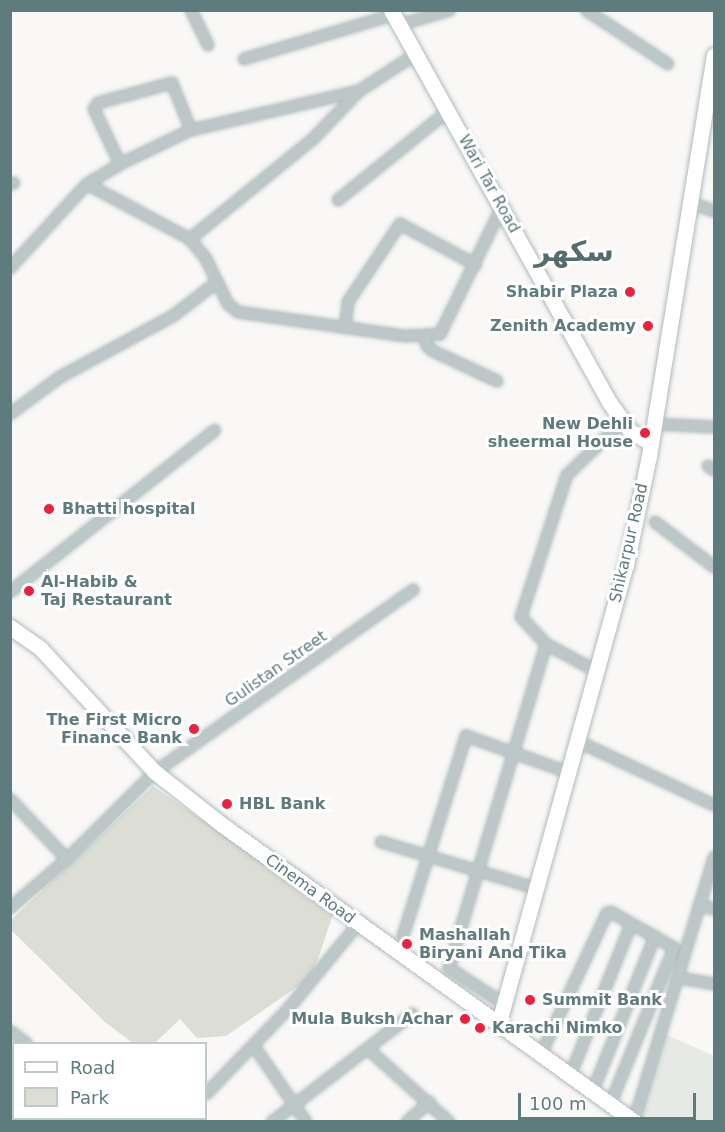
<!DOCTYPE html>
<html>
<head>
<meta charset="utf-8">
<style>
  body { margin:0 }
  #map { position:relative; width:725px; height:1132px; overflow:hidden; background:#f9f8f6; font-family:"DejaVu Sans","Noto Naskh Arabic",sans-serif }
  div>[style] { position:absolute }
  .built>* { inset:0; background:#e7e9e7 }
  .green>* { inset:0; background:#dcded5 }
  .roads { filter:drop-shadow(0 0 2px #afbcbc) drop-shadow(0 0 2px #afbcbc) }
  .street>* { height:10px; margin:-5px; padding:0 5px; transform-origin:5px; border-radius:5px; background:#bdc7c7 }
  .secondary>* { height:15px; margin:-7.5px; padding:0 7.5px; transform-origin:7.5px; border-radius:7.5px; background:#fff }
  .dots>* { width:16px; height:16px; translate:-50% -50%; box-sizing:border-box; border:3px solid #fff; border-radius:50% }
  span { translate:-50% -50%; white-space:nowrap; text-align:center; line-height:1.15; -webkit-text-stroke:6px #fff; paint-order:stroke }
  .street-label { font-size:16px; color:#5e7b7d }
  .poi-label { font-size:16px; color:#5e7b7d; font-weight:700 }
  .right { translate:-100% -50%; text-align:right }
  .left { translate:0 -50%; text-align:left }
  .town-label { font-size:28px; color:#556c6e; font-weight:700 }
  .frame { position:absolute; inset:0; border:12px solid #5e7b7d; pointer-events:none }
  .legend { position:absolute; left:12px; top:1042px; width:195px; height:78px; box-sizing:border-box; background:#fff; border:2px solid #bfcacb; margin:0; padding:8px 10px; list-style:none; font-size:18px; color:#5e7b7d }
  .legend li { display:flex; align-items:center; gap:12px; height:30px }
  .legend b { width:30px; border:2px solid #bfcacb }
  .scale { position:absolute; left:518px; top:1093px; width:178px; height:27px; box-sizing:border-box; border:3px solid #5e7b7d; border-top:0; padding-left:8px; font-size:18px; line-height:21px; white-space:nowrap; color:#5e7b7d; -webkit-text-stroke:4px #fff; paint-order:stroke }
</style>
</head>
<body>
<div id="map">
  <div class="built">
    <div style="clip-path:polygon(665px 1034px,714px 1056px,714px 1121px,645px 1121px,635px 1114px)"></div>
  </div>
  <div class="green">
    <div style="clip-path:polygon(153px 786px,334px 911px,317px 962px,307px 980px,226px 1036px,197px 1038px,180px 1019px,155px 1043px,133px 1043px,106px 1023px,11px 930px,11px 920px)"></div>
  </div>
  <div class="roads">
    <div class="street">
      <div style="left:191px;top:10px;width:39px;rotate:64deg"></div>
      <div style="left:586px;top:10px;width:98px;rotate:33.4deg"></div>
      <div style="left:399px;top:25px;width:53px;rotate:-16.4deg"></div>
      <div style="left:244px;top:59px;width:155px;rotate:-16.5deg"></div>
      <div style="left:120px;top:164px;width:61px;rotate:-115.3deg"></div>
      <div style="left:94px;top:109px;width:7px;rotate:-56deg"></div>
      <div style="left:98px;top:103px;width:77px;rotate:-15.1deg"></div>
      <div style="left:172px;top:83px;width:51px;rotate:68deg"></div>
      <div style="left:10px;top:184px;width:4px;rotate:-14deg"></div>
      <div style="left:87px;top:184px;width:117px;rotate:28.1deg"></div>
      <div style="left:190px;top:239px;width:26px;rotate:51deg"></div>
      <div style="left:206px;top:259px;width:50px;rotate:63.9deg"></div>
      <div style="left:228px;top:304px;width:13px;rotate:39deg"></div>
      <div style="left:238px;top:312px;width:169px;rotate:8.2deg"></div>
      <div style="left:405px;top:336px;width:35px;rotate:-3deg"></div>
      <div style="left:440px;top:334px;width:141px;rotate:-64deg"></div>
      <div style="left:338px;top:200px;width:141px;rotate:-39deg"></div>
      <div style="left:689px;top:202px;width:27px;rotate:20deg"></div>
      <div style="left:190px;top:239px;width:157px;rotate:-39.1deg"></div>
      <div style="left:312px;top:140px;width:68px;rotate:-46.2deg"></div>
      <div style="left:359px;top:91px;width:68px;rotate:-33deg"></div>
      <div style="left:10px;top:268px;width:114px;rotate:-47.5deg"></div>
      <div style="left:87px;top:184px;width:39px;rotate:-31deg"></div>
      <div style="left:120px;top:164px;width:79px;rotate:-25.6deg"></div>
      <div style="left:191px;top:130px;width:172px;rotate:-13.1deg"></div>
      <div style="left:345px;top:328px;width:26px;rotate:-83deg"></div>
      <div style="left:348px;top:302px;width:94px;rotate:-56.3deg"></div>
      <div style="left:400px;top:224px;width:86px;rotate:28.3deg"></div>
      <div style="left:424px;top:336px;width:10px;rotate:73deg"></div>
      <div style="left:427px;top:346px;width:8px;rotate:40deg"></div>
      <div style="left:433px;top:351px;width:71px;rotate:25.1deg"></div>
      <div style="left:10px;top:414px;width:62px;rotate:-36.5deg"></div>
      <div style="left:60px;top:377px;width:128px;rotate:-28.4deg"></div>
      <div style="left:173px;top:316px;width:56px;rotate:-37.7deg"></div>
      <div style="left:654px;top:424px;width:60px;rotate:2.9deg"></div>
      <div style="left:708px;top:466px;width:7px;rotate:34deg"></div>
      <div style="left:655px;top:522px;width:74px;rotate:37.3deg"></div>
      <div style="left:10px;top:592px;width:261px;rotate:-38.3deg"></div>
      <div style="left:596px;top:671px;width:57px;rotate:-151.6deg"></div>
      <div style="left:546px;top:644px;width:37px;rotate:-133deg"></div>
      <div style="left:521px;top:617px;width:149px;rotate:-72.1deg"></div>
      <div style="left:567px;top:475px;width:78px;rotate:-44deg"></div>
      <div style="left:575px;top:740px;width:153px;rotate:25.1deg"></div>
      <div style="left:10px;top:799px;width:83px;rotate:46.5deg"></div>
      <div style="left:381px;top:842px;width:161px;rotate:16.6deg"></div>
      <div style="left:699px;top:905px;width:16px;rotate:15deg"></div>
      <div style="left:10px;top:908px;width:75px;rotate:-40.7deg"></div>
      <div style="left:67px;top:859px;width:124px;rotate:-44.7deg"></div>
      <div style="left:155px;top:772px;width:316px;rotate:-35.2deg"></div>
      <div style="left:403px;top:936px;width:210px;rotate:-72.5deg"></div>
      <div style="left:466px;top:736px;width:107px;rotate:19.6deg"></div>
      <div style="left:680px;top:978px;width:35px;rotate:10deg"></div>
      <div style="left:504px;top:1004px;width:66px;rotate:-146.8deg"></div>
      <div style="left:449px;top:968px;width:338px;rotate:-73.3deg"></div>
      <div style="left:10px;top:1031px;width:21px;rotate:37deg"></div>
      <div style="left:254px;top:1046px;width:92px;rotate:55.6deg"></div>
      <div style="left:368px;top:1049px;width:109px;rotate:42deg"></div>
      <div style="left:541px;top:1054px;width:156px;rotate:-64.9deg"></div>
      <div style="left:607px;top:913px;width:4px;rotate:-14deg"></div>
      <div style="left:611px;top:912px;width:73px;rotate:29.7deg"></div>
      <div style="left:674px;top:948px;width:170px;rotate:112.2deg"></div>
      <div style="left:570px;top:1076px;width:164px;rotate:-68.1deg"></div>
      <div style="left:592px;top:1093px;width:169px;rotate:-68.1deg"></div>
      <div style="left:206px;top:1094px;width:118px;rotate:-46deg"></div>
      <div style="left:288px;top:1009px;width:110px;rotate:-50.5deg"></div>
      <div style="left:98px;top:1118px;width:5px;rotate:53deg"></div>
      <div style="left:634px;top:1121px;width:276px;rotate:-73.1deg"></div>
      <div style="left:178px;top:1122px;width:5px;rotate:-53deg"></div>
      <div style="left:272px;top:1122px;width:177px;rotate:-37.6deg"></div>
      <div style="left:407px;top:1122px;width:30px;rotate:-42deg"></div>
    </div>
    <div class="secondary">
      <div style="left:391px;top:10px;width:449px;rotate:60.9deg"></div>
      <div style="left:609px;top:402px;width:36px;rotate:54deg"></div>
      <div style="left:630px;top:431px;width:24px;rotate:30deg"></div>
      <div style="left:10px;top:627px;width:37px;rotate:35deg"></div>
      <div style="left:40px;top:648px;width:169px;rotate:47.2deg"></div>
      <div style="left:155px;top:772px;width:84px;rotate:38.2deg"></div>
      <div style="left:221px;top:824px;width:510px;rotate:35.75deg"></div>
      <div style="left:499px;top:1022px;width:474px;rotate:-74.5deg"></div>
      <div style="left:626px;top:565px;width:111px;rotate:-78.1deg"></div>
      <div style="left:649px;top:456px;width:406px;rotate:-80.8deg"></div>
    </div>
  </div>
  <div class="dots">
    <div style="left:630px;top:292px;background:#ee213c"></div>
    <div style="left:648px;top:326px;background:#ee213c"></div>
    <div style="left:645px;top:433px;background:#ee213c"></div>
    <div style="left:49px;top:509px;background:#ee213c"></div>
    <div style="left:29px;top:591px;background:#ee213c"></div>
    <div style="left:194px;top:729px;background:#ee213c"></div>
    <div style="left:227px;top:804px;background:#ee213c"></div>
    <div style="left:407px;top:944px;background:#ee213c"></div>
    <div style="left:530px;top:1000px;background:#ee213c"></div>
    <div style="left:465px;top:1019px;background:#ee213c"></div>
    <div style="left:480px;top:1028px;background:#ee213c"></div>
  </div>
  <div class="street-label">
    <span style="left:489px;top:184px;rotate:61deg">Wari Tar Road</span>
    <span style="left:629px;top:543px;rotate:-77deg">Shikarpur Road</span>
    <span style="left:276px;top:669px;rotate:-35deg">Gulistan Street</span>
    <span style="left:310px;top:889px;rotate:36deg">Cinema Road</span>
  </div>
  <div class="poi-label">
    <span class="right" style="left:618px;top:292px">Shabir Plaza</span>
    <span class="right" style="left:636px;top:326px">Zenith Academy</span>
    <span class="right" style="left:633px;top:433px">New Dehli<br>sheermal House</span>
    <span class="left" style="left:62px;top:509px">Bhatti hospital</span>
    <span class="left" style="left:41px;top:591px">Al-Habib &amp;<br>Taj Restaurant</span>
    <span class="right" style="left:182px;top:729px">The First Micro<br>Finance Bank</span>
    <span class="left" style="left:239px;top:804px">HBL Bank</span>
    <span class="left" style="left:419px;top:944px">Mashallah<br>Biryani And Tika</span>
    <span class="left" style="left:542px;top:1000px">Summit Bank</span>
    <span class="right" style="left:453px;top:1019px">Mula Buksh Achar</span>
    <span class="left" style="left:492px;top:1028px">Karachi Nimko</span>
  </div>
  <div class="town-label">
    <span style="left:574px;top:252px">سکھر</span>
  </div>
  <div class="frame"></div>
  <ul class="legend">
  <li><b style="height:8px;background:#fff"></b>Road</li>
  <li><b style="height:16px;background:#dcded5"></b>Park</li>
  </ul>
  <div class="scale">100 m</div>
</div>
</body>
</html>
